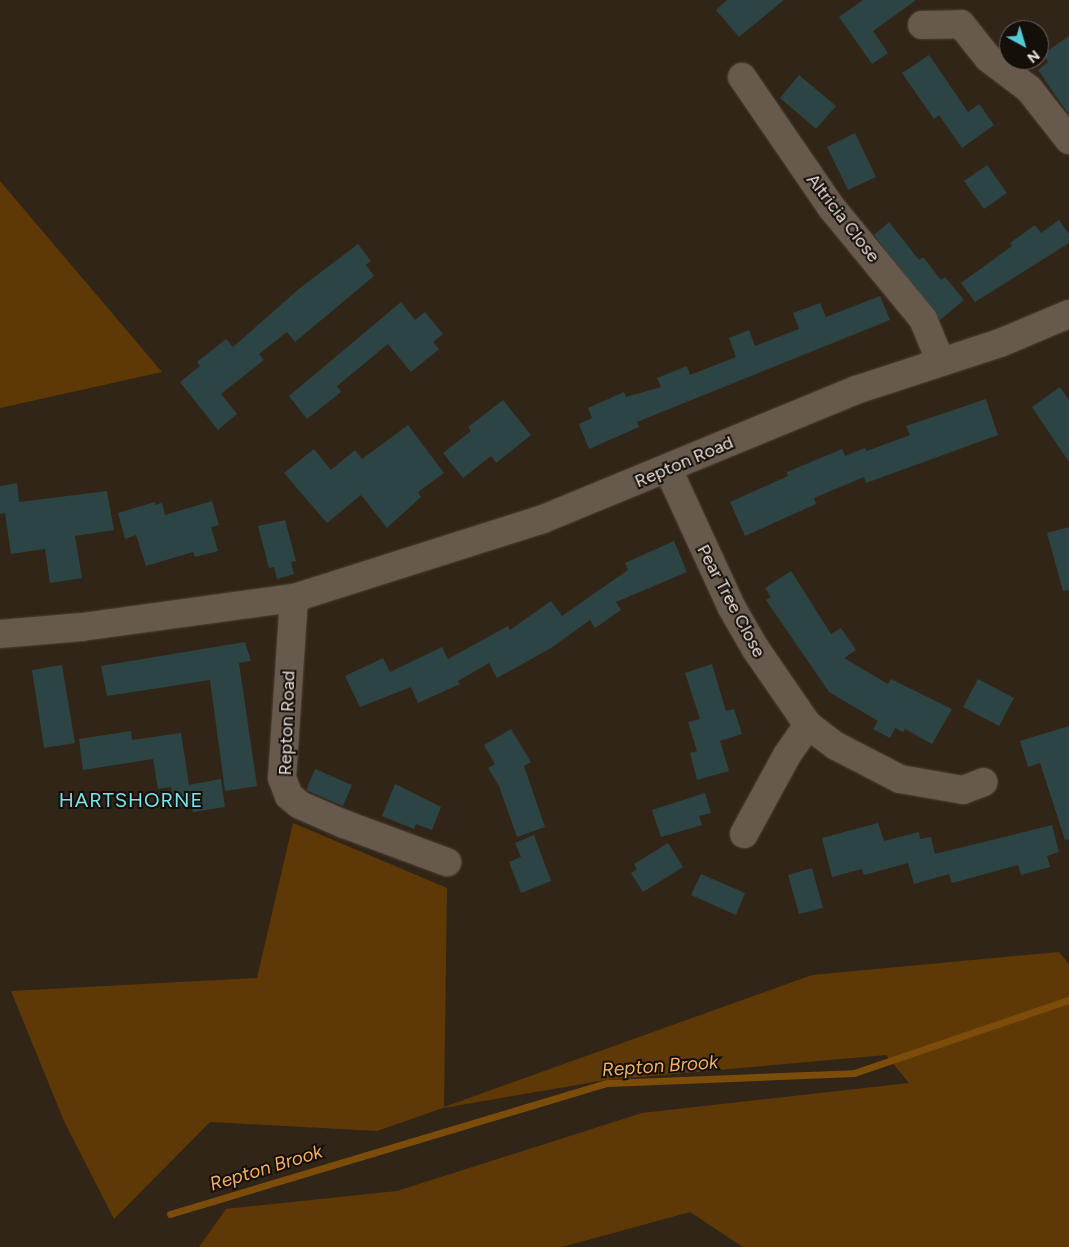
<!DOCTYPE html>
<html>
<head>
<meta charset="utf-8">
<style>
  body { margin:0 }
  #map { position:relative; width:1069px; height:1247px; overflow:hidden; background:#312518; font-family:Figtree,sans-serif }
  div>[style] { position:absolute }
  .green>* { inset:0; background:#5f3905 }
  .stream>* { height:7px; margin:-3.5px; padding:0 3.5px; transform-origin:3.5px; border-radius:3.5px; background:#7c4c0a }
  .building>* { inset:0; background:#2d4445 }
  .roads { filter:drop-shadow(0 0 1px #4c4137) drop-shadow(0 0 1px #4c4137) }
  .minor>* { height:28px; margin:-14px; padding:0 14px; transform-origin:14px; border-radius:14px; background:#67594b }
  span { translate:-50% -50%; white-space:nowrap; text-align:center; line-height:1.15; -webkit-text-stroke:4px #150f0a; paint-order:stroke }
  .street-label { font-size:18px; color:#ede4dc }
  .water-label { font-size:19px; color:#f4b065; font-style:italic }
  .quarter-label { font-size:20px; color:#79e5ec; letter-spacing:1px }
  .north { position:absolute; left:999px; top:20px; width:50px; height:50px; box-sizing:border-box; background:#150f0a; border:1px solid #6b645e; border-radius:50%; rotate:141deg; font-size:14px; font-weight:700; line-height:20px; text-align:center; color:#ede4dc }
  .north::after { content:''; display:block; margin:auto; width:18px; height:22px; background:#51ccd3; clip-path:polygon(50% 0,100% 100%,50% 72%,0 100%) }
</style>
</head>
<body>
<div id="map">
  <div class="green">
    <div style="clip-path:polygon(0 181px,151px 359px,162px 372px,0 408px)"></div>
    <div style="clip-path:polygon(293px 823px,447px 888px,444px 1107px,812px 975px,1059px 952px,1069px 964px,1069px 1247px,743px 1247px,690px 1212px,562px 1247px,199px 1247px,226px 1209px,397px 1191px,642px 1113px,909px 1083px,886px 1055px,606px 1080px,443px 1108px,377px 1131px,210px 1122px,114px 1219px,64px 1121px,11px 991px,257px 978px)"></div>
  </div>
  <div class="stream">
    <div style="left:170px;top:1214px;width:457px;rotate:-16.7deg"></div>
    <div style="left:608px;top:1083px;width:246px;rotate:-2.3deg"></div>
    <div style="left:854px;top:1073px;width:227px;rotate:-18.8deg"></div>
  </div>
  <div class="building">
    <div style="clip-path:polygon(727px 0,784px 0,739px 37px,716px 10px)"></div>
    <div style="clip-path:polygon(863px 0,916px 0,873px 31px,888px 53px,872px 64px,839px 17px)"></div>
    <div style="clip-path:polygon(1069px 36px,1069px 115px,1038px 70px,1048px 62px,1043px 54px)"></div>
    <div style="clip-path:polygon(929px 55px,968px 112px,979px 104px,994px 125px,962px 148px,939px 115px,934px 119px,902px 73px)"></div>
    <div style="clip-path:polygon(799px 75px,836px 106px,816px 129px,780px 98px)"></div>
    <div style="clip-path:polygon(855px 133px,876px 177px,848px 190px,827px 147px)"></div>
    <div style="clip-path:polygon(987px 165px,1007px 193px,984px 209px,964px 181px)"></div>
    <div style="clip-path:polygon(1059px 220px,1069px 234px,1069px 243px,975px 302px,961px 283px,1012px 246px,1010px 243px,1035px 225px,1041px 233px)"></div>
    <div style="clip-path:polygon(889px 222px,919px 260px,923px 257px,941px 280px,945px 277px,964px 300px,940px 320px,874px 235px)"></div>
    <div style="clip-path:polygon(358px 244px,371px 261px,366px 265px,374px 276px,295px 342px,287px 332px,259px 354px,264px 360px,221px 394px,237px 414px,218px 430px,180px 382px,200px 366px,197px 362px,226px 339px,233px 347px,300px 288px)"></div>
    <div style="clip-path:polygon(880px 296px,890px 320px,637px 422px,639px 427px,589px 449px,579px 424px,592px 418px,588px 408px,624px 392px,626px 397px,661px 387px,657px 378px,687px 366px,690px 375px,736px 357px,729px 338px,749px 330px,755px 346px,799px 329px,793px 313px,820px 303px,826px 317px)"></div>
    <div style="clip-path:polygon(401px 302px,415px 320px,425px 312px,443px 334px,433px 342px,439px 349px,411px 372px,388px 344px,337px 386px,341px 392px,307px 419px,289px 396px)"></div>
    <div style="clip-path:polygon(1060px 387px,1069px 400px,1069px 462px,1032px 407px)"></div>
    <div style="clip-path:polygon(986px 399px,998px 435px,866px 483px,864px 477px,814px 498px,816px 504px,745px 536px,730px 502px,788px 476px,787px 472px,842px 449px,845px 456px,865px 448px,867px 451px,910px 435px,906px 426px)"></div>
    <div style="clip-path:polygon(503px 400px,531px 435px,496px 463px,491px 456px,463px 478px,443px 453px,471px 431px,468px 427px)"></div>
    <div style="clip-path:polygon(408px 425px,444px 473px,418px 492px,421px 497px,387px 528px,361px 495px,327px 523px,284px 473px,314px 449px,331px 470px,355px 450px,362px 459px)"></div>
    <div style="clip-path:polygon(17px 483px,19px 502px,107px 491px,114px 530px,75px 536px,82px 578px,50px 583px,45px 549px,11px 554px,5px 513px,0 514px,0 486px)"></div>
    <div style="clip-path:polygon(212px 501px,219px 525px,211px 527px,218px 551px,195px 557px,193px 552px,146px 566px,136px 535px,125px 539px,118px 513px,155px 502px,155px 505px,162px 503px,165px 515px)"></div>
    <div style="clip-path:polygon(285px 520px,296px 561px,291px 562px,294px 574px,277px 579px,274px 567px,269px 568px,258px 526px)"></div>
    <div style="clip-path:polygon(1069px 527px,1069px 590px,1063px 591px,1047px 533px)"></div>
    <div style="clip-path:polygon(674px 541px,687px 572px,616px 602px,621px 610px,595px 628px,590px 620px,551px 648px,497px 678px,489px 663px,458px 681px,460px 684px,418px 703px,411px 687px,360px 707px,345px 676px,383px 658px,390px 672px,442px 647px,448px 659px,508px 626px,510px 630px,551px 601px,562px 616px,628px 570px,625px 563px)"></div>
    <div style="clip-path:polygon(791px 571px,831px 634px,841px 628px,856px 650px,844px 658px,888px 684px,891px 679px,952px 709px,932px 744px,905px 729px,903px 732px,895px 728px,890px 738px,873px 729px,878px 721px,829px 692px,766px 600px,771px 597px,765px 588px)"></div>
    <div style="clip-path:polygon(245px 642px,251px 661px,239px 663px,257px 786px,225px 791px,210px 680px,107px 696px,101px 666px)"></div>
    <div style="clip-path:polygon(712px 664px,726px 711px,734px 709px,742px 734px,720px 741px,729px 771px,697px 780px,690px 753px,697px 751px,688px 722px,700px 719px,685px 673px)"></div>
    <div style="clip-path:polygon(62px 665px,75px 743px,44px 748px,32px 670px)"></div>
    <div style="clip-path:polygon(978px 679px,1014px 698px,999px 726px,963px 707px)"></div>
    <div style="clip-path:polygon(1069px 726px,1069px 839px,1065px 840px,1040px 763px,1028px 767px,1020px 741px)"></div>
    <div style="clip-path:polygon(511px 729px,531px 762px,524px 766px,545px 827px,517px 837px,499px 786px,488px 768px,495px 764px,484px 745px)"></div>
    <div style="clip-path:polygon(131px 731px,132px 740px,181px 733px,189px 785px,221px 779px,225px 807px,193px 812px,191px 804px,174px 807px,171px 787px,158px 789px,153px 759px,83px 770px,79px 739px)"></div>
    <div style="clip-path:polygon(315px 769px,352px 785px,343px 806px,306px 790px)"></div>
    <div style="clip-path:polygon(395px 784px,441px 807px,432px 830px,416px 824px,414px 829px,382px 816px)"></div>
    <div style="clip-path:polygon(705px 793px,711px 813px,699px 816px,702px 825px,661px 837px,652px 810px)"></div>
    <div style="clip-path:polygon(878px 823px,884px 841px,919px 832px,920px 839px,931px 837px,935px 854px,1052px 825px,1059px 852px,1047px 856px,1050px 867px,1021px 875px,1018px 865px,952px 883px,949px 874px,914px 884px,908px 863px,864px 875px,862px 869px,832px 877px,822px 838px)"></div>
    <div style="clip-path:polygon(534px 835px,551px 881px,521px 893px,509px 862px,521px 857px,515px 843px)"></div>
    <div style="clip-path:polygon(668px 843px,683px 867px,643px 892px,631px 873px,637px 869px,634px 864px)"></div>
    <div style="clip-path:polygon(812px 868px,823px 908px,799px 914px,788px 875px)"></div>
    <div style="clip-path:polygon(701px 874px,745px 893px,736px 915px,691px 895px)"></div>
  </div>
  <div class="roads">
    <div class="minor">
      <div style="left:922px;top:25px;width:39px;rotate:-1deg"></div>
      <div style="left:961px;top:24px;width:43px;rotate:51.5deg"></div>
      <div style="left:988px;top:58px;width:51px;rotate:37.1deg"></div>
      <div style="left:1029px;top:89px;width:65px;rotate:51.9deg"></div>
      <div style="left:742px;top:77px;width:158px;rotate:55.6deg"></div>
      <div style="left:831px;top:207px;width:145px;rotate:50.6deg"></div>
      <div style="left:923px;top:319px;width:44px;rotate:67.5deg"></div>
      <div style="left:668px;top:469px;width:153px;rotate:65.3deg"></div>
      <div style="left:732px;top:608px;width:46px;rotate:60.1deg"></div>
      <div style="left:755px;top:648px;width:93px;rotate:55.5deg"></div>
      <div style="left:808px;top:725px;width:35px;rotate:37deg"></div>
      <div style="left:836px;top:746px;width:72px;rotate:27.3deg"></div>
      <div style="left:900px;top:779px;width:64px;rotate:9.9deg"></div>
      <div style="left:963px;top:790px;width:22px;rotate:-21deg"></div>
      <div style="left:294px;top:598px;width:180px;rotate:93.8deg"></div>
      <div style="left:282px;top:778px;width:19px;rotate:69deg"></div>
      <div style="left:289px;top:796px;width:14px;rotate:39deg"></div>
      <div style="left:300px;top:805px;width:48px;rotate:23.4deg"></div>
      <div style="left:344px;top:824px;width:110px;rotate:20.3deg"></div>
      <div style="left:0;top:634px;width:82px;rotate:-4.9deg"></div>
      <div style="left:82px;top:627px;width:214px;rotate:-7.8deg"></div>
      <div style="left:294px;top:598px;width:261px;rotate:-17.6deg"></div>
      <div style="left:543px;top:519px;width:339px;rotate:-22.4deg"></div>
      <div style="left:856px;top:390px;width:151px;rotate:-18.1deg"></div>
      <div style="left:1000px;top:343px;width:75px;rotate:-22.8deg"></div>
      <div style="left:744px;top:834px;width:90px;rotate:-61.4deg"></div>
      <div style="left:787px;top:755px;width:37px;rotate:-55deg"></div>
    </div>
  </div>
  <div class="street-label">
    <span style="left:843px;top:218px;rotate:52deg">Altricia Close</span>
    <span style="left:684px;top:462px;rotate:-23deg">Repton Road</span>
    <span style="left:731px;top:601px;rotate:62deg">Pear Tree Close</span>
    <span style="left:287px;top:723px;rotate:-88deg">Repton Road</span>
  </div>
  <div class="water-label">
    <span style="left:660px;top:1066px;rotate:-4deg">Repton Brook</span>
    <span style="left:266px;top:1168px;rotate:-17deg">Repton Brook</span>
  </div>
  <div class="quarter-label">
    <span style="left:131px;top:800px">HARTSHORNE</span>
  </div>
  <div class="north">N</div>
</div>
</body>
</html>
